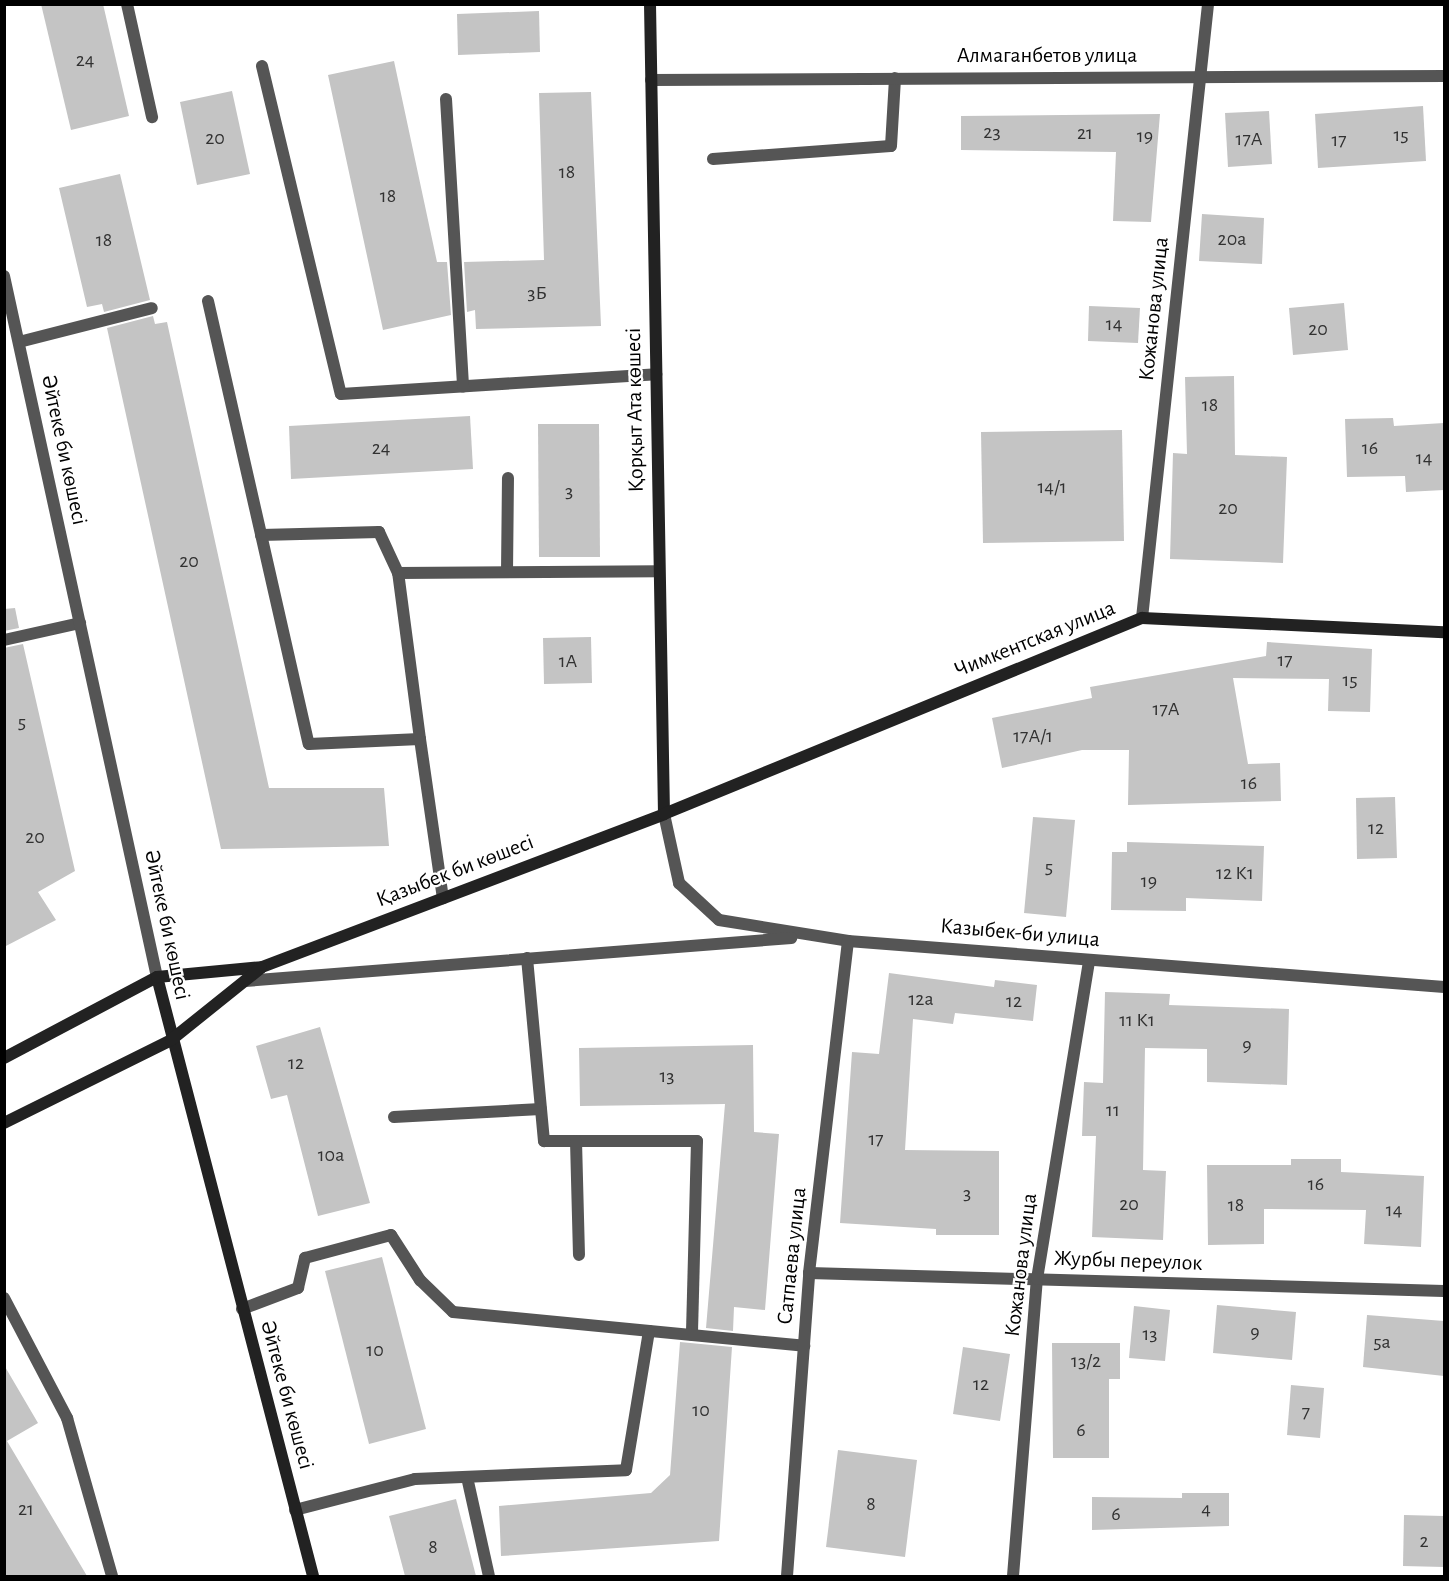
<!DOCTYPE html>
<html>
<head>
<meta charset="utf-8">
<style>
  body { margin:0 }
  #map { position:relative; width:1449px; height:1581px; overflow:hidden; background:#fff; font-family:"Alegreya Sans",sans-serif }
  div>[style] { position:absolute }
  .building>* { inset:0; background:#c4c4c4 }
  .lane>* { height:12px; margin:-6px; padding:0 6px; transform-origin:6px; border-radius:6px; background:#555 }
  .street>* { height:12px; margin:-6px; padding:0 6px; transform-origin:6px; border-radius:6px; background:#555 }
  .secondary>* { height:12px; margin:-6px; padding:0 6px; transform-origin:6px; border-radius:6px; background:#222 }
  span { translate:-50% -50%; white-space:nowrap; text-align:center; line-height:1.15; -webkit-text-stroke:4.5px #fff; paint-order:stroke }
  .number-label { font-size:20px; color:#313131 }
  .number-label span { -webkit-text-stroke-width:0 }
  .street-label { font-size:22px; color:#000 }
  .frame { position:absolute; inset:0; border:6px solid #000; pointer-events:none }
</style>
</head>
<body>
<div id="map">
  <div class="building">
    <div style="clip-path:polygon(41px 4px,103px 4px,129px 116px,71px 130px)"></div>
    <div style="clip-path:polygon(539px 11px,540px 52px,458px 55px,457px 14px)"></div>
    <div style="clip-path:polygon(394px 61px,437px 262px,447px 262px,451px 315px,383px 330px,328px 75px)"></div>
    <div style="clip-path:polygon(232px 91px,250px 174px,197px 185px,180px 102px)"></div>
    <div style="clip-path:polygon(591px 92px,601px 326px,476px 329px,475px 310px,467px 312px,464px 262px,544px 260px,539px 93px)"></div>
    <div style="clip-path:polygon(1423px 106px,1426px 161px,1318px 168px,1315px 114px)"></div>
    <div style="clip-path:polygon(1269px 111px,1272px 164px,1228px 167px,1225px 113px)"></div>
    <div style="clip-path:polygon(1160px 114px,1151px 222px,1113px 221px,1116px 152px,961px 150px,961px 116px)"></div>
    <div style="clip-path:polygon(120px 174px,150px 300px,104px 312px,102px 304px,87px 307px,59px 188px)"></div>
    <div style="clip-path:polygon(1202px 214px,1264px 218px,1262px 264px,1199px 261px)"></div>
    <div style="clip-path:polygon(1344px 303px,1348px 350px,1293px 355px,1289px 308px)"></div>
    <div style="clip-path:polygon(1089px 306px,1140px 308px,1138px 343px,1088px 341px)"></div>
    <div style="clip-path:polygon(153px 316px,155px 324px,167px 322px,269px 788px,384px 788px,389px 846px,221px 849px,107px 328px)"></div>
    <div style="clip-path:polygon(1234px 376px,1235px 455px,1287px 457px,1283px 563px,1170px 559px,1173px 453px,1187px 454px,1185px 377px)"></div>
    <div style="clip-path:polygon(470px 416px,473px 469px,291px 479px,289px 426px)"></div>
    <div style="clip-path:polygon(1393px 418px,1394px 426px,1444px 423px,1444px 490px,1406px 492px,1405px 476px,1347px 477px,1345px 419px)"></div>
    <div style="clip-path:polygon(538px 424px,599px 424px,600px 557px,539px 557px)"></div>
    <div style="clip-path:polygon(1122px 430px,1124px 541px,983px 543px,981px 432px)"></div>
    <div style="clip-path:polygon(15px 608px,19px 628px,4px 631px,4px 609px)"></div>
    <div style="clip-path:polygon(591px 637px,592px 683px,544px 684px,543px 638px)"></div>
    <div style="clip-path:polygon(1267px 642px,1372px 649px,1370px 712px,1328px 711px,1329px 679px,1233px 678px,1248px 764px,1280px 763px,1281px 801px,1128px 805px,1129px 750px,1082px 750px,1002px 768px,992px 718px,1092px 698px,1090px 687px,1266px 656px)"></div>
    <div style="clip-path:polygon(23px 644px,75px 871px,38px 892px,56px 920px,4px 947px,4px 648px)"></div>
    <div style="clip-path:polygon(1395px 797px,1397px 858px,1357px 859px,1356px 798px)"></div>
    <div style="clip-path:polygon(1033px 817px,1075px 820px,1066px 917px,1024px 913px)"></div>
    <div style="clip-path:polygon(1127px 842px,1264px 846px,1262px 901px,1186px 898px,1186px 911px,1111px 910px,1112px 852px,1127px 852px)"></div>
    <div style="clip-path:polygon(889px 973px,994px 987px,995px 980px,1037px 985px,1033px 1021px,955px 1013px,953px 1024px,913px 1019px,905px 1150px,999px 1151px,999px 1235px,936px 1235px,936px 1229px,840px 1223px,852px 1052px,879px 1054px)"></div>
    <div style="clip-path:polygon(1105px 992px,1170px 994px,1169px 1005px,1289px 1009px,1287px 1085px,1207px 1082px,1207px 1049px,1145px 1048px,1143px 1170px,1166px 1171px,1163px 1240px,1092px 1237px,1096px 1136px,1082px 1136px,1084px 1082px,1103px 1083px)"></div>
    <div style="clip-path:polygon(320px 1027px,370px 1203px,318px 1216px,287px 1095px,271px 1099px,256px 1046px)"></div>
    <div style="clip-path:polygon(753px 1045px,754px 1132px,779px 1134px,765px 1310px,734px 1307px,733px 1331px,706px 1328px,725px 1104px,580px 1106px,579px 1048px)"></div>
    <div style="clip-path:polygon(1291px 1159px,1341px 1159px,1341px 1172px,1424px 1176px,1421px 1247px,1364px 1244px,1366px 1210px,1264px 1209px,1264px 1244px,1208px 1245px,1207px 1165px,1291px 1165px)"></div>
    <div style="clip-path:polygon(382px 1257px,426px 1429px,369px 1444px,325px 1271px)"></div>
    <div style="clip-path:polygon(1217px 1305px,1296px 1312px,1292px 1360px,1213px 1353px)"></div>
    <div style="clip-path:polygon(1134px 1306px,1170px 1310px,1165px 1361px,1129px 1358px)"></div>
    <div style="clip-path:polygon(1367px 1315px,1444px 1321px,1444px 1376px,1363px 1367px)"></div>
    <div style="clip-path:polygon(680px 1342px,732px 1347px,719px 1541px,501px 1556px,499px 1506px,651px 1493px,670px 1475px)"></div>
    <div style="clip-path:polygon(1052px 1343px,1120px 1343px,1120px 1379px,1109px 1379px,1109px 1458px,1053px 1458px)"></div>
    <div style="clip-path:polygon(963px 1347px,1010px 1354px,1000px 1421px,953px 1414px)"></div>
    <div style="clip-path:polygon(4px 1365px,38px 1423px,7px 1441px,87px 1576px,4px 1576px)"></div>
    <div style="clip-path:polygon(1291px 1385px,1324px 1388px,1320px 1438px,1287px 1435px)"></div>
    <div style="clip-path:polygon(838px 1450px,917px 1460px,905px 1557px,826px 1547px)"></div>
    <div style="clip-path:polygon(1182px 1493px,1229px 1493px,1229px 1526px,1092px 1530px,1092px 1497px,1182px 1498px)"></div>
    <div style="clip-path:polygon(456px 1499px,476px 1576px,405px 1576px,389px 1516px)"></div>
    <div style="clip-path:polygon(1404px 1515px,1444px 1516px,1444px 1567px,1403px 1566px)"></div>
  </div>
  <div class="lane">
    <div style="left:127px;top:4px;width:116px;rotate:77.5deg"></div>
    <div style="left:262px;top:66px;width:337px;rotate:76.5deg"></div>
    <div style="left:341px;top:394px;width:316px;rotate:-3.6deg"></div>
    <div style="left:446px;top:99px;width:288px;rotate:86.6deg"></div>
    <div style="left:713px;top:159px;width:178px;rotate:-4.2deg"></div>
    <div style="left:891px;top:146px;width:68px;rotate:-86.6deg"></div>
    <div style="left:208px;top:301px;width:454px;rotate:77.2deg"></div>
    <div style="left:309px;top:744px;width:111px;rotate:-2.6deg"></div>
    <div style="left:420px;top:739px;width:161px;rotate:81.8deg"></div>
    <div style="left:19px;top:342px;width:137px;rotate:-14.3deg"></div>
    <div style="left:261px;top:535px;width:118px;rotate:-1.5deg"></div>
    <div style="left:379px;top:532px;width:45px;rotate:65.1deg"></div>
    <div style="left:507px;top:572px;width:94px;rotate:-89.4deg"></div>
    <div style="left:4px;top:640px;width:78px;rotate:-12.6deg"></div>
    <div style="left:420px;top:739px;width:167px;rotate:-97.5deg"></div>
    <div style="left:398px;top:573px;width:261px;rotate:-0.4deg"></div>
    <div style="left:527px;top:958px;width:184px;rotate:84.7deg"></div>
    <div style="left:544px;top:1141px;width:153px"></div>
    <div style="left:697px;top:1141px;width:194px;rotate:91.5deg"></div>
    <div style="left:394px;top:1117px;width:147px;rotate:-3.1deg"></div>
    <div style="left:576px;top:1141px;width:114px;rotate:88.5deg"></div>
    <div style="left:4px;top:1298px;width:136px;rotate:62.3deg"></div>
    <div style="left:67px;top:1418px;width:164px;rotate:74.1deg"></div>
    <div style="left:242px;top:1309px;width:60px;rotate:-20.6deg"></div>
    <div style="left:298px;top:1288px;width:31px;rotate:-77deg"></div>
    <div style="left:305px;top:1258px;width:89px;rotate:-15deg"></div>
    <div style="left:391px;top:1235px;width:54px;rotate:57.2deg"></div>
    <div style="left:420px;top:1280px;width:46px;rotate:44.1deg"></div>
    <div style="left:453px;top:1312px;width:353px;rotate:5.5deg"></div>
    <div style="left:467px;top:1477px;width:101px;rotate:77.5deg"></div>
    <div style="left:295px;top:1510px;width:124px;rotate:-14.5deg"></div>
    <div style="left:415px;top:1479px;width:211px;rotate:-2.4deg"></div>
    <div style="left:626px;top:1470px;width:141px;rotate:-80.6deg"></div>
  </div>
  <div class="street">
    <div style="left:651px;top:80px;width:793px;rotate:-0.29deg"></div>
    <div style="left:4px;top:276px;width:718px;rotate:77.69deg"></div>
    <div style="left:1142px;top:618px;width:618px;rotate:-83.86deg"></div>
    <div style="left:664px;top:814px;width:71px;rotate:77.7deg"></div>
    <div style="left:679px;top:883px;width:54px;rotate:42.8deg"></div>
    <div style="left:719px;top:920px;width:131px;rotate:9.2deg"></div>
    <div style="left:848px;top:941px;width:598px;rotate:4.41deg"></div>
    <div style="left:245px;top:981px;width:548px;rotate:-4.5deg"></div>
    <div style="left:809px;top:1273px;width:635px;rotate:1.62deg"></div>
    <div style="left:787px;top:1576px;width:304px;rotate:-85.8deg"></div>
    <div style="left:809px;top:1273px;width:334px;rotate:-83.3deg"></div>
    <div style="left:1013px;top:1576px;width:298px;rotate:-85.4deg"></div>
    <div style="left:1037px;top:1279px;width:323px;rotate:-80.7deg"></div>
  </div>
  <div class="secondary">
    <div style="left:650px;top:4px;width:810px;rotate:89.01deg"></div>
    <div style="left:157px;top:977px;width:619px;rotate:75.4deg"></div>
    <div style="left:4px;top:1058px;width:173px;rotate:-27.9deg"></div>
    <div style="left:157px;top:977px;width:105px;rotate:-5.4deg"></div>
    <div style="left:262px;top:967px;width:430px;rotate:-20.8deg"></div>
    <div style="left:664px;top:814px;width:517px;rotate:-22.3deg"></div>
    <div style="left:1142px;top:618px;width:302px;rotate:2.7deg"></div>
    <div style="left:4px;top:1123px;width:186px;rotate:-26.4deg"></div>
    <div style="left:171px;top:1040px;width:115px;rotate:-38.7deg"></div>
  </div>
  <div class="number-label">
    <span style="left:85px;top:60px">24</span>
    <span style="left:992px;top:132px">23</span>
    <span style="left:1085px;top:133px">21</span>
    <span style="left:1401px;top:135px">15</span>
    <span style="left:1145px;top:136px">19</span>
    <span style="left:215px;top:138px">20</span>
    <span style="left:1249px;top:139px">17А</span>
    <span style="left:1339px;top:140px">17</span>
    <span style="left:567px;top:172px">18</span>
    <span style="left:388px;top:196px">18</span>
    <span style="left:1232px;top:239px">20а</span>
    <span style="left:104px;top:240px">18</span>
    <span style="left:537px;top:293px">3Б</span>
    <span style="left:1114px;top:324px">14</span>
    <span style="left:1318px;top:329px">20</span>
    <span style="left:1210px;top:405px">18</span>
    <span style="left:381px;top:448px">24</span>
    <span style="left:1370px;top:448px">16</span>
    <span style="left:1424px;top:458px">14</span>
    <span style="left:1052px;top:487px">14/1</span>
    <span style="left:569px;top:491px">3</span>
    <span style="left:1228px;top:508px">20</span>
    <span style="left:189px;top:561px">20</span>
    <span style="left:1285px;top:660px">17</span>
    <span style="left:568px;top:661px">1А</span>
    <span style="left:1350px;top:680px">15</span>
    <span style="left:1166px;top:709px">17А</span>
    <span style="left:22px;top:722px">5</span>
    <span style="left:1033px;top:736px">17А/1</span>
    <span style="left:1249px;top:783px">16</span>
    <span style="left:1376px;top:828px">12</span>
    <span style="left:35px;top:837px">20</span>
    <span style="left:1049px;top:867px">5</span>
    <span style="left:1235px;top:873px">12 К1</span>
    <span style="left:1149px;top:881px">19</span>
    <span style="left:921px;top:999px">12а</span>
    <span style="left:1014px;top:1001px">12</span>
    <span style="left:1137px;top:1020px">11 К1</span>
    <span style="left:1247px;top:1045px">9</span>
    <span style="left:296px;top:1063px">12</span>
    <span style="left:667px;top:1076px">13</span>
    <span style="left:1113px;top:1110px">11</span>
    <span style="left:876px;top:1139px">17</span>
    <span style="left:331px;top:1155px">10а</span>
    <span style="left:1316px;top:1184px">16</span>
    <span style="left:967px;top:1193px">3</span>
    <span style="left:1129px;top:1204px">20</span>
    <span style="left:1236px;top:1205px">18</span>
    <span style="left:1394px;top:1210px">14</span>
    <span style="left:1255px;top:1332px">9</span>
    <span style="left:1150px;top:1334px">13</span>
    <span style="left:1382px;top:1342px">5а</span>
    <span style="left:375px;top:1350px">10</span>
    <span style="left:1086px;top:1361px">13/2</span>
    <span style="left:981px;top:1384px">12</span>
    <span style="left:701px;top:1410px">10</span>
    <span style="left:1306px;top:1412px">7</span>
    <span style="left:1081px;top:1430px">6</span>
    <span style="left:871px;top:1504px">8</span>
    <span style="left:26px;top:1509px">21</span>
    <span style="left:1206px;top:1509px">4</span>
    <span style="left:1116px;top:1514px">6</span>
    <span style="left:1424px;top:1541px">2</span>
    <span style="left:433px;top:1547px">8</span>
  </div>
  <div class="street-label">
    <span style="left:1047px;top:56px">Алмаганбетов улица</span>
    <span style="left:1154px;top:309px;rotate:-84deg">Кожанова улица</span>
    <span style="left:635px;top:410px;rotate:-91deg">Қорқыт Ата көшесі</span>
    <span style="left:64px;top:450px;rotate:78deg">Әйтеке би көшесі</span>
    <span style="left:1035px;top:639px;rotate:-22deg">Чимкентская улица</span>
    <span style="left:455px;top:871px;rotate:-21deg">Қазыбек би көшесі</span>
    <span style="left:167px;top:925px;rotate:78deg">Әйтеке би көшесі</span>
    <span style="left:1020px;top:933px;rotate:5deg">Казыбек-би улица</span>
    <span style="left:792px;top:1256px;rotate:-84deg">Сатпаева улица</span>
    <span style="left:1128px;top:1261px;rotate:2deg">Журбы переулок</span>
    <span style="left:1021px;top:1265px;rotate:-83deg">Кожанова улица</span>
    <span style="left:287px;top:1395px;rotate:75deg">Әйтеке би көшесі</span>
  </div>
  <div class="frame"></div>
</div>
</body>
</html>
